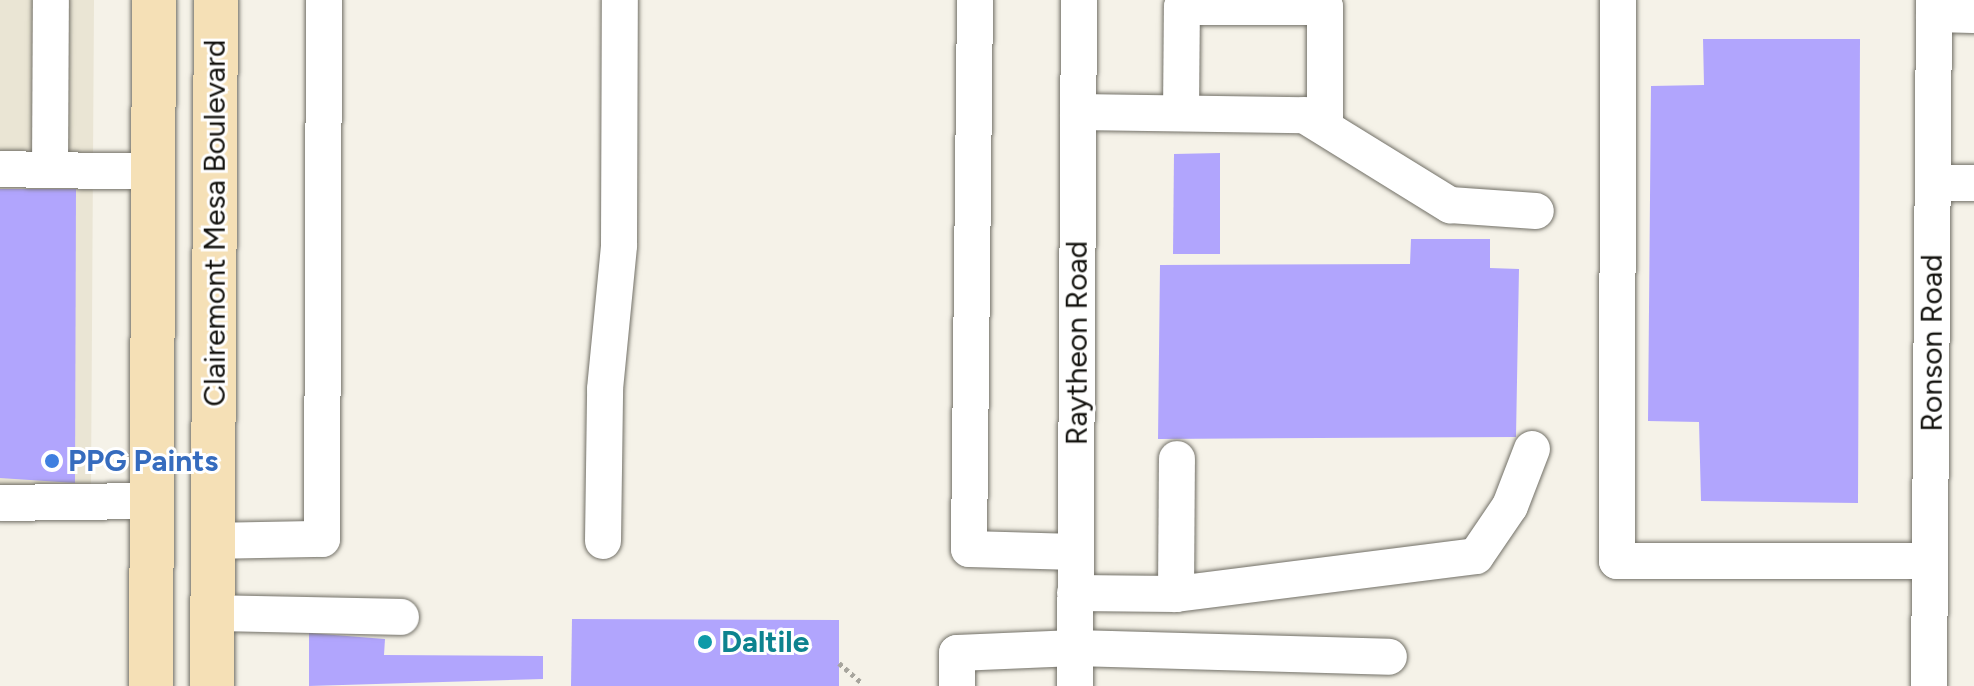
<!DOCTYPE html>
<html>
<head>
<meta charset="utf-8">
<style>
  body { margin:0 }
  #map { position:relative; width:1974px; height:686px; overflow:hidden; background:#f5f2e8; font-family:Figtree,sans-serif }
  div>[style] { position:absolute }
  .built>* { inset:0; background:#eae5d4 }
  .building>* { inset:0; background:#b1a5fd }
  .path>* { height:5px; margin-top:-2.5px; transform-origin:0; background:repeating-linear-gradient(90deg,#a7a59d 0 4px,transparent 0 8px) }
  .roads { filter:drop-shadow(0 0 2px #727067) drop-shadow(0 0 2px #727067) }
  .minor>* { height:36px; margin:-18px; padding:0 18px; transform-origin:18px; border-radius:18px; background:#fff }
  .major>* { height:44px; margin:-22px; padding:0 22px; transform-origin:22px; border-radius:22px; background:#f5e0b6 }
  .dots>* { width:22px; height:22px; translate:-50% -50%; box-sizing:border-box; border:4px solid #fff; border-radius:50% }
  span { translate:-50% -50%; white-space:nowrap; text-align:center; line-height:1.15; -webkit-text-stroke:6px #fff; paint-order:stroke }
  .street-label { font-size:30px; color:#14130f }
  .shop-label { font-size:30px; color:#366cbe; font-weight:700 }
  .left { translate:0 -50%; text-align:left }
  .culture-label { font-size:30px; color:#0d838f; font-weight:700 }
</style>
</head>
<body>
<div id="map">
  <div class="built">
    <div style="clip-path:polygon(0 0,94px 0,91px 488px,0 486px)"></div>
  </div>
  <div class="building">
    <div style="clip-path:polygon(1703px 39px,1860px 39px,1858px 503px,1701px 501px,1699px 422px,1648px 421px,1651px 86px,1704px 85px)"></div>
    <div style="clip-path:polygon(1220px 153px,1220px 254px,1173px 254px,1174px 154px)"></div>
    <div style="clip-path:polygon(0 189px,76px 189px,75px 483px,0 478px)"></div>
    <div style="clip-path:polygon(1411px 239px,1490px 239px,1490px 268px,1519px 269px,1516px 437px,1158px 439px,1160px 265px,1410px 264px)"></div>
    <div style="clip-path:polygon(572px 619px,839px 620px,839px 686px,571px 686px)"></div>
    <div style="clip-path:polygon(309px 633px,385px 639px,384px 655px,543px 656px,543px 679px,309px 686px)"></div>
  </div>
  <div class="path">
    <div style="left:839px;top:663px;width:29px;rotate:41deg"></div>
  </div>
  <div class="roads">
    <div class="minor">
      <div style="left:975px;top:0;width:549px;rotate:90.63deg"></div>
      <div style="left:969px;top:549px;width:107px;rotate:1.6deg"></div>
      <div style="left:1618px;top:0;width:561px;rotate:90.1deg"></div>
      <div style="left:1617px;top:561px;width:313px"></div>
      <div style="left:1934px;top:14px;width:40px;rotate:1.4deg"></div>
      <div style="left:1078px;top:112px;width:226px;rotate:0.8deg"></div>
      <div style="left:1304px;top:115px;width:172px;rotate:31.7deg"></div>
      <div style="left:1450px;top:205px;width:86px;rotate:4deg"></div>
      <div style="left:1181px;top:113px;width:106px;rotate:-89.5deg"></div>
      <div style="left:1182px;top:7px;width:143px"></div>
      <div style="left:1325px;top:7px;width:120px;rotate:90deg"></div>
      <div style="left:0;top:169px;width:153px;rotate:1.1deg"></div>
      <div style="left:50px;top:170px;width:170px;rotate:-89.7deg"></div>
      <div style="left:1933px;top:183px;width:41px"></div>
      <div style="left:0;top:503px;width:151px;rotate:-0.8deg"></div>
      <div style="left:213px;top:541px;width:109px;rotate:-1.1deg"></div>
      <div style="left:322px;top:539px;width:539px;rotate:-89.79deg"></div>
      <div style="left:603px;top:541px;width:152px;rotate:-89.2deg"></div>
      <div style="left:605px;top:389px;width:145px;rotate:-84.4deg"></div>
      <div style="left:619px;top:245px;width:245px;rotate:-89.8deg"></div>
      <div style="left:1075px;top:593px;width:101px;rotate:0.6deg"></div>
      <div style="left:1176px;top:594px;width:135px;rotate:-89.6deg"></div>
      <div style="left:1176px;top:594px;width:302px;rotate:-7.2deg"></div>
      <div style="left:1476px;top:556px;width:60px;rotate:-55.8deg"></div>
      <div style="left:1510px;top:506px;width:61px;rotate:-68.9deg"></div>
      <div style="left:212px;top:613px;width:189px;rotate:1.2deg"></div>
      <div style="left:957px;top:686px;width:33px;rotate:-90deg"></div>
      <div style="left:957px;top:653px;width:118px;rotate:-2.4deg"></div>
      <div style="left:1075px;top:648px;width:314px;rotate:1.6deg"></div>
      <div style="left:1075px;top:686px;width:686px;rotate:-89.67deg"></div>
      <div style="left:1929px;top:686px;width:686px;rotate:-89.58deg"></div>
    </div>
    <div class="major">
      <div style="left:151px;top:686px;width:686px;rotate:-89.75deg"></div>
      <div style="left:212px;top:686px;width:686px;rotate:-89.67deg"></div>
    </div>
  </div>
  <div class="dots">
    <div style="left:52px;top:461px;background:#3f7fe0"></div>
    <div style="left:705px;top:642px;background:#0f9aa8"></div>
  </div>
  <div class="street-label">
    <span style="left:215px;top:223px;rotate:-90deg">Clairemont Mesa Boulevard</span>
    <span style="left:1077px;top:343px;rotate:-90deg">Raytheon Road</span>
    <span style="left:1932px;top:343px;rotate:-90deg">Ronson Road</span>
  </div>
  <div class="shop-label">
    <span class="left" style="left:68px;top:461px">PPG Paints</span>
  </div>
  <div class="culture-label">
    <span class="left" style="left:721px;top:642px">Daltile</span>
  </div>
</div>
</body>
</html>
